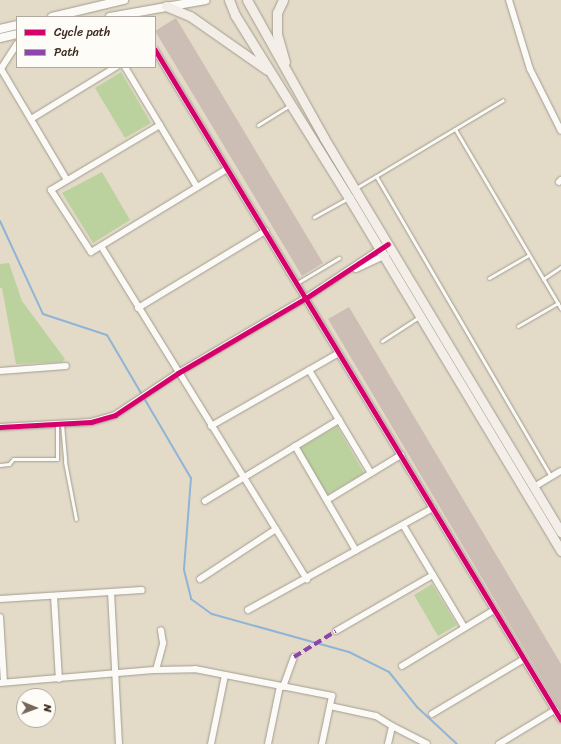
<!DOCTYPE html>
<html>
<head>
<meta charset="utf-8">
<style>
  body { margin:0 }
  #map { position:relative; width:561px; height:744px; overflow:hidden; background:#e3dbc8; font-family:Sriracha,sans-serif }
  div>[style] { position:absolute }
  .green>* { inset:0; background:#bbd29e }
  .stream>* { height:2px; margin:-1px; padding:0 1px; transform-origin:1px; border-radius:1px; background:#90b4d6 }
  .building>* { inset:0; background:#ccbeb5 }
  .roads { filter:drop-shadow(0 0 1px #a39c90) drop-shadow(0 0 1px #a39c90) }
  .service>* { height:3px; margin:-1.5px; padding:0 1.5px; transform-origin:1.5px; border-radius:1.5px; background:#fbfaf7 }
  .minor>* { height:6px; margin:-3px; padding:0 3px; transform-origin:3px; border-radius:3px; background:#fbfaf7 }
  .tertiary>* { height:8px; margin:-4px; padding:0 4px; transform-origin:4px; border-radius:4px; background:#fbfaf7 }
  .secondary>* { height:9px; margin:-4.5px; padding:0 4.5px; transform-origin:4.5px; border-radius:4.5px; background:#f3efe8 }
  .quiet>* { height:4px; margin-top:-2px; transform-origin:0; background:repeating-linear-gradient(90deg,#8e44ad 0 8px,transparent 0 12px) }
  .cycleway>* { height:5px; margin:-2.5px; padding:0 2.5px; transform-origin:2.5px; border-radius:2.5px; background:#d6006c }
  span { translate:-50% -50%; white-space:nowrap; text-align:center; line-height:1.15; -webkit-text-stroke:4px #fdfcf7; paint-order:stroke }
  .legend { position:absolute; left:16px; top:16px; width:140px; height:52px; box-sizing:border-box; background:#fdfcf7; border:1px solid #afa8a0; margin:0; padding:5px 7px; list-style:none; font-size:12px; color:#3b2a1e }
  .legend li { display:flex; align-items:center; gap:8px; height:20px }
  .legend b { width:20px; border:1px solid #afa8a0 }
  .north { position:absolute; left:16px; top:688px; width:40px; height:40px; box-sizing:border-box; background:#fdfcf7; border:1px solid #afa8a0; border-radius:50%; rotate:91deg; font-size:11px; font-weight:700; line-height:16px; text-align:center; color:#3b2a1e }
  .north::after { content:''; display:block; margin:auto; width:14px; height:18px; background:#76685a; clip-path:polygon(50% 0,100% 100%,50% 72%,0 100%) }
</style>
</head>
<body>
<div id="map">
  <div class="green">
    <div style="clip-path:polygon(121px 72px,151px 123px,125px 138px,95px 88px)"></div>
    <div style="clip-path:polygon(102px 172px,130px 220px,93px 243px,62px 193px)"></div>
    <div style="clip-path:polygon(9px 263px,22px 301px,65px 359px,62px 362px,16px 364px,2px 288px,0 288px,0 264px)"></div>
    <div style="clip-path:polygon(337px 426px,364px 473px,327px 495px,300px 448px)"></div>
    <div style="clip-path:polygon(432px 584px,457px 625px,438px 636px,414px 595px)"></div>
  </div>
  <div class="stream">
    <div style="left:0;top:221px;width:102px;rotate:65.2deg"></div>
    <div style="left:43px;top:314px;width:67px;rotate:18.2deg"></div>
    <div style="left:107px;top:335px;width:166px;rotate:59.6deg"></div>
    <div style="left:191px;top:478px;width:92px;rotate:94.4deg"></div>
    <div style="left:184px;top:570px;width:30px;rotate:76deg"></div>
    <div style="left:191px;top:599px;width:26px;rotate:36deg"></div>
    <div style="left:212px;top:614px;width:142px;rotate:15.5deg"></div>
    <div style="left:349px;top:652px;width:45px;rotate:26.6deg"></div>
    <div style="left:389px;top:672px;width:45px;rotate:51.3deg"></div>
    <div style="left:417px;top:707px;width:54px;rotate:42.8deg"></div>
  </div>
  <div class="building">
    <div style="clip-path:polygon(176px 18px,323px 263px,302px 276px,155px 31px)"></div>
    <div style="clip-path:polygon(349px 307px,561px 664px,561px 711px,328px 319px)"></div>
  </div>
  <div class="roads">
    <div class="service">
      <div style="left:258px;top:125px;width:36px;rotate:-32deg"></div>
      <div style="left:455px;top:129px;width:209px;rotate:59.5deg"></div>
      <div style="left:376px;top:176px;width:348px;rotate:59.8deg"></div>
      <div style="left:356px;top:188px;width:171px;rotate:-30.9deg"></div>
      <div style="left:314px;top:217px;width:38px;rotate:-29deg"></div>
      <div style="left:489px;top:278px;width:46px;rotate:-29.9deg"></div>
      <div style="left:543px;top:279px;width:22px;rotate:-34deg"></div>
      <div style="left:297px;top:283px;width:49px;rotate:-30.8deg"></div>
      <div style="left:518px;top:326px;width:46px;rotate:-29.9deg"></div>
      <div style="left:382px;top:341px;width:44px;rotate:-33deg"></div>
      <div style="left:62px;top:424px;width:38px;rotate:85deg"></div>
      <div style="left:65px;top:462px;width:58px;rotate:79.1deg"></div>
      <div style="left:0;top:465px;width:9px;rotate:-6deg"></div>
      <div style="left:9px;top:464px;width:6px;rotate:-51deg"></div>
      <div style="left:13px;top:459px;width:44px"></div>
      <div style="left:57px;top:459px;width:35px;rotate:-90deg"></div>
    </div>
    <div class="minor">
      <div style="left:509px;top:0;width:72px;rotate:73.1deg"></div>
      <div style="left:530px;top:69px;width:69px;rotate:63.4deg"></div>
      <div style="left:17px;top:44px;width:30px;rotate:123deg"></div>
      <div style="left:1px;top:69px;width:129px;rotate:59.3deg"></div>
      <div style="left:155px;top:50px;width:783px;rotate:58.79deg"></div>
      <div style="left:125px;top:67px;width:140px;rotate:59deg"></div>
      <div style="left:31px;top:119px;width:100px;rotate:-31.5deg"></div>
      <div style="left:160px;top:125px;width:127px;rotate:149.2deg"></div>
      <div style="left:51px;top:190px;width:74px;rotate:57.2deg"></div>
      <div style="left:91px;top:252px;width:159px;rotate:-31.4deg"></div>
      <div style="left:559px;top:182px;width:3px;rotate:-45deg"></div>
      <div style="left:101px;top:246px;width:392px;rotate:58.3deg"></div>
      <div style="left:356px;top:269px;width:33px;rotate:-25deg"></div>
      <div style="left:138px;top:308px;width:149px;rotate:-31.2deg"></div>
      <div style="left:309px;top:370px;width:120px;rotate:59deg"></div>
      <div style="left:0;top:371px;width:66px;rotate:-4.3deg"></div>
      <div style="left:211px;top:426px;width:147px;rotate:-29.7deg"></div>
      <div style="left:0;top:427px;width:91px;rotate:-3.1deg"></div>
      <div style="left:91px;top:422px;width:25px;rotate:-16deg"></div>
      <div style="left:115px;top:415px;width:76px;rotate:-33.7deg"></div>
      <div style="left:178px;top:373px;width:148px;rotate:-30.4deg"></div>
      <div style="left:306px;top:298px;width:92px;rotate:-33.5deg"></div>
      <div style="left:295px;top:446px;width:121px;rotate:59.8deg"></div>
      <div style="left:534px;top:487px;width:31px;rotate:-31deg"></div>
      <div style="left:327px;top:500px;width:87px;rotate:-31.3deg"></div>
      <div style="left:205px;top:501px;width:157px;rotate:-31.2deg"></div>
      <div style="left:403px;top:525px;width:119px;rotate:59.1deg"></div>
      <div style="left:200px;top:579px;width:91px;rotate:-33.3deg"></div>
      <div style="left:111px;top:592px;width:152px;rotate:87deg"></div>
      <div style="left:54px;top:596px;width:83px;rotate:86.6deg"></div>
      <div style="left:0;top:599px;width:142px;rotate:-3.6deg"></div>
      <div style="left:248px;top:610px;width:211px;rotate:-28.9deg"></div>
      <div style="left:0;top:617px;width:65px;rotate:86.5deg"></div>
      <div style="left:336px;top:631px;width:112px;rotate:-30deg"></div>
      <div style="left:402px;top:666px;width:108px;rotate:-31.3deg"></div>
      <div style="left:156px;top:670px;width:28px;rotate:-75deg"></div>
      <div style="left:163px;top:643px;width:13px;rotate:-99deg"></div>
      <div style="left:0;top:683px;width:157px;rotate:-4.8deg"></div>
      <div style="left:156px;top:670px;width:39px;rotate:-1deg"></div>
      <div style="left:195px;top:669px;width:140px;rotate:11.1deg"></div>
      <div style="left:332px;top:696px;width:49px;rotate:101.8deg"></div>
      <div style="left:283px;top:687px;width:32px;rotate:-70deg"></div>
      <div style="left:330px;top:706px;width:47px;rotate:12.3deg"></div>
      <div style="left:376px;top:716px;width:19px;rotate:32deg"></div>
      <div style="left:432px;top:714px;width:107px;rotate:-30.9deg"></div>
      <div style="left:211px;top:744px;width:70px;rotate:-78.5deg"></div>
      <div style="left:268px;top:744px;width:59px;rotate:-78.3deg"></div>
      <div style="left:388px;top:744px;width:18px;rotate:-77deg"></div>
      <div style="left:392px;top:726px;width:39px;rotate:27deg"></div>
      <div style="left:499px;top:744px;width:66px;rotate:-31.3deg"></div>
    </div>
    <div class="tertiary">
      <div style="left:52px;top:17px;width:74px;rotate:-13.3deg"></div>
      <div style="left:110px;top:17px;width:97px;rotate:-10.1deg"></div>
      <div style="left:0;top:29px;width:17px;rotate:-13deg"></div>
      <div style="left:0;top:38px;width:17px;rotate:-13deg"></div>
    </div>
    <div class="secondary">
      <div style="left:229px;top:0;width:16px;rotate:68deg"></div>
      <div style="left:235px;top:15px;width:216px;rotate:58.1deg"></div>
      <div style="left:349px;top:198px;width:412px;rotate:59deg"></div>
      <div style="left:247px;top:0;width:158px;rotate:60.8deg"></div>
      <div style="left:324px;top:138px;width:460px;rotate:59deg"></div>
      <div style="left:283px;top:0;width:14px;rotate:115deg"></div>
      <div style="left:277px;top:13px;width:21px;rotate:90deg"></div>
      <div style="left:277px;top:34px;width:29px;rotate:74deg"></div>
      <div style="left:166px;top:6px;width:26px;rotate:23deg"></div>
      <div style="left:190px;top:16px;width:94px;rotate:35deg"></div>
    </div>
  </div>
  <div class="quiet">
    <div style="left:294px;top:657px;width:49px;rotate:-31.8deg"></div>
  </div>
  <div class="cycleway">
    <div style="left:155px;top:50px;width:783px;rotate:58.79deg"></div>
    <div style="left:0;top:427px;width:91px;rotate:-3.1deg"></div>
    <div style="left:91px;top:422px;width:25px;rotate:-16deg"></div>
    <div style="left:115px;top:415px;width:76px;rotate:-33.7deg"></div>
    <div style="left:178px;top:373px;width:148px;rotate:-30.4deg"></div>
    <div style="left:306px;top:298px;width:98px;rotate:-33.4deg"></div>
  </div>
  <ul class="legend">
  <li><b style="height:5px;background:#d6006c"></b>Cycle path</li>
  <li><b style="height:5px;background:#8e44ad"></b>Path</li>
  </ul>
  <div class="north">N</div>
</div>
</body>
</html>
